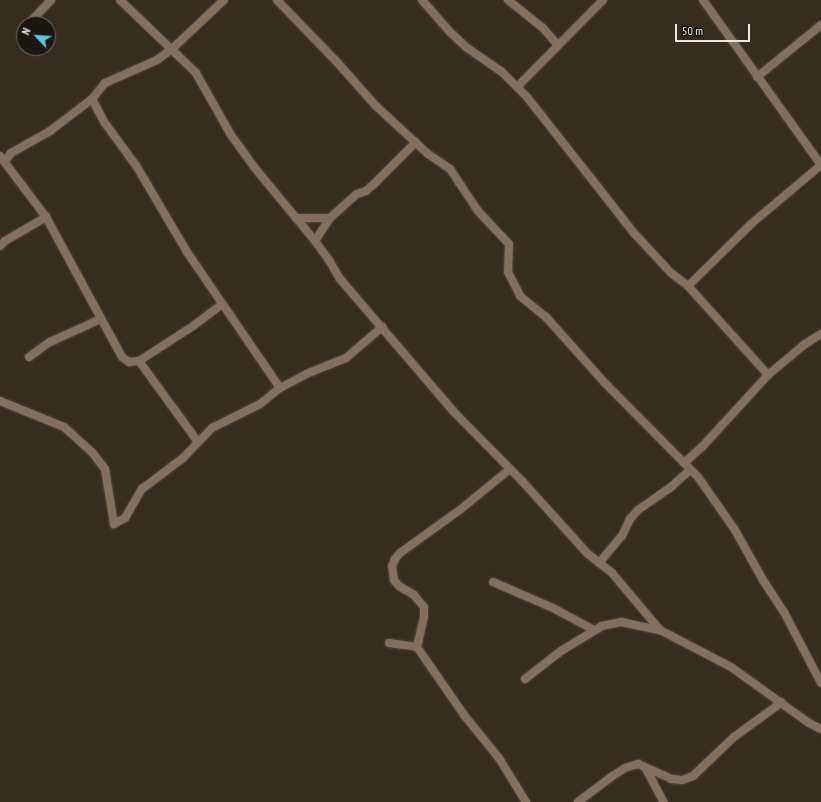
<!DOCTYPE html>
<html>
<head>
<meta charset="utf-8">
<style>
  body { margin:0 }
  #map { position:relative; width:821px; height:802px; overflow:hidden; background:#362c20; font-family:"PT Sans Narrow",sans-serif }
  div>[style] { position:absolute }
  .roads { filter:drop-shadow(0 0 1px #534a3f) drop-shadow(0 0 1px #534a3f) }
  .street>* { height:8px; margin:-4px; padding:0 4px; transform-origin:4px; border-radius:4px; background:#816f60 }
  span { translate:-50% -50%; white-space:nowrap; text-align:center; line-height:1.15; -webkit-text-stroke:3px #1a1610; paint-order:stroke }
  .north { position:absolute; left:16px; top:16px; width:40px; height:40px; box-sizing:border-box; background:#1a1610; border:1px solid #6e6a63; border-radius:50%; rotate:295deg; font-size:11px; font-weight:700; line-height:16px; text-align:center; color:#ede7df }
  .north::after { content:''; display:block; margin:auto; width:14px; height:18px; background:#53cadc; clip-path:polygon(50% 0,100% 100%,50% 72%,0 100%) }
  .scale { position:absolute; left:675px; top:24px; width:75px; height:18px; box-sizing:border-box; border:2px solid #ede7df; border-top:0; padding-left:5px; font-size:12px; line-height:14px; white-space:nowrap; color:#ede7df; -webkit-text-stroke:3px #1a1610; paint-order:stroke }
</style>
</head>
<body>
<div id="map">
  <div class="roads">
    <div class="street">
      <div style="left:120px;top:0;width:105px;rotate:43.8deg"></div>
      <div style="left:196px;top:73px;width:71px;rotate:60.6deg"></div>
      <div style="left:231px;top:135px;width:39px;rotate:54deg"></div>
      <div style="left:254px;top:167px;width:96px;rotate:50.5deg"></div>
      <div style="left:315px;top:241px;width:24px;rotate:54deg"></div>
      <div style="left:329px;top:260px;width:22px;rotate:60deg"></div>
      <div style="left:340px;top:279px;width:174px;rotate:49.4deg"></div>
      <div style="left:453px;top:411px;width:98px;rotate:45.4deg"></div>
      <div style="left:522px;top:481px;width:98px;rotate:47.9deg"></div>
      <div style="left:588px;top:554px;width:31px;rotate:38deg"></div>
      <div style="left:612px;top:573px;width:75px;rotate:49.9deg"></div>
      <div style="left:660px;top:630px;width:80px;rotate:27.5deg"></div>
      <div style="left:731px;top:667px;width:96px;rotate:35.7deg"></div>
      <div style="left:809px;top:723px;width:13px;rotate:27deg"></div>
      <div style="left:224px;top:0;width:71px;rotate:136.7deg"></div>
      <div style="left:172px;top:49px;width:19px;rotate:144deg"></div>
      <div style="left:157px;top:60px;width:57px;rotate:156.1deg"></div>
      <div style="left:105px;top:83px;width:21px;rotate:129deg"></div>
      <div style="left:92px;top:99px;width:27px;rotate:62deg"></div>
      <div style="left:105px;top:123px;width:54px;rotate:54deg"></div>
      <div style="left:137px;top:167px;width:99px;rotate:59.5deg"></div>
      <div style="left:187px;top:252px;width:165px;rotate:55.6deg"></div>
      <div style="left:277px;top:0;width:85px;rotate:46deg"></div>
      <div style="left:336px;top:61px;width:60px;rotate:48.4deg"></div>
      <div style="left:376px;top:106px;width:71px;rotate:42.7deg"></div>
      <div style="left:428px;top:154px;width:27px;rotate:34deg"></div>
      <div style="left:450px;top:169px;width:50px;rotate:56.3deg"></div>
      <div style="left:478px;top:211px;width:45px;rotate:46.8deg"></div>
      <div style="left:509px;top:244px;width:28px;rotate:92deg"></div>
      <div style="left:508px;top:272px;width:27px;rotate:63deg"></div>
      <div style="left:520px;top:296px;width:33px;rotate:39deg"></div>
      <div style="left:546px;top:317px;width:87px;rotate:48.3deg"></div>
      <div style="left:604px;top:382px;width:134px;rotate:45.3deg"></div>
      <div style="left:698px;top:477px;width:65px;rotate:55.1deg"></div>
      <div style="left:735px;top:530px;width:57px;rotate:60.8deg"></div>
      <div style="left:763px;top:580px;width:38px;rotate:57deg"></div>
      <div style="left:784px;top:612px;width:80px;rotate:62.5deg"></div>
      <div style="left:422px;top:0;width:43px;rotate:48.8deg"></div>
      <div style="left:450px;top:32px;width:22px;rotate:43deg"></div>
      <div style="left:466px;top:47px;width:44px;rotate:34.8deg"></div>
      <div style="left:502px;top:72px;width:35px;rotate:45deg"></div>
      <div style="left:527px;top:97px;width:173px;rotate:51.8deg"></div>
      <div style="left:634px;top:233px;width:54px;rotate:47.2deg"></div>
      <div style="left:671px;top:273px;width:21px;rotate:37deg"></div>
      <div style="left:688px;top:286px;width:120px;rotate:48deg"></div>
      <div style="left:508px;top:0;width:45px;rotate:38.7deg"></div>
      <div style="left:543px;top:28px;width:23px;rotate:49deg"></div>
      <div style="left:703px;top:0;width:203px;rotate:54.4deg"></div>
      <div style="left:28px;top:24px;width:33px;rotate:-46deg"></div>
      <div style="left:757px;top:77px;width:82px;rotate:-39.1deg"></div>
      <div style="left:517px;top:87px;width:122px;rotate:-45.3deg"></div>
      <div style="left:0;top:156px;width:76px;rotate:53deg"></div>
      <div style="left:46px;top:217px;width:159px;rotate:61.5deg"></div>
      <div style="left:122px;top:357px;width:9px;rotate:36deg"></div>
      <div style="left:129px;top:362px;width:10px;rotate:-6deg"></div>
      <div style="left:139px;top:361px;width:64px;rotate:-32.9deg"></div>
      <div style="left:193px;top:326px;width:36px;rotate:-37deg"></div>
      <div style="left:5px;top:161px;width:10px;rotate:-53deg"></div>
      <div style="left:11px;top:153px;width:45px;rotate:-29.4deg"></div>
      <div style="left:50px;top:131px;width:53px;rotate:-37.3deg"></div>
      <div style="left:296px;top:218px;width:34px"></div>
      <div style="left:315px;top:241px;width:27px;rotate:-57deg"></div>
      <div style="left:330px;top:218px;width:36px;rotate:-42deg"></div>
      <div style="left:357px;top:194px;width:9px;rotate:-18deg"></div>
      <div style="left:366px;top:191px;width:11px;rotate:-41deg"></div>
      <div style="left:374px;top:184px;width:59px;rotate:-45deg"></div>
      <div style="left:0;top:246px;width:7px;rotate:-45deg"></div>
      <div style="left:5px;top:241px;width:48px;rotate:-30.3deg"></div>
      <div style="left:688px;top:286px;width:88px;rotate:-44.5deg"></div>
      <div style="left:751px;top:224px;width:92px;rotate:-40.1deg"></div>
      <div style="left:29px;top:357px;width:26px;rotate:-36deg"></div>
      <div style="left:50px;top:342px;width:56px;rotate:-24.3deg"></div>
      <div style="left:139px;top:361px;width:100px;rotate:53.9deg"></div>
      <div style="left:0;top:401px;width:69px;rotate:22.1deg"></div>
      <div style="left:64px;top:427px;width:38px;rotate:42deg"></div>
      <div style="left:92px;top:452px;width:21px;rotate:53deg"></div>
      <div style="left:105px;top:469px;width:56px;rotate:80.7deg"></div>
      <div style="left:114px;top:524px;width:13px;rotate:-29deg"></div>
      <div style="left:125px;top:518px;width:34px;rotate:-60deg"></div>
      <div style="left:142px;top:489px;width:51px;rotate:-37.1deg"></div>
      <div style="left:183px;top:458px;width:42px;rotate:-46deg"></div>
      <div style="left:212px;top:428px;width:54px;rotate:-26.6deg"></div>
      <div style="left:260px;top:404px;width:26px;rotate:-39deg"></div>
      <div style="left:280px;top:388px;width:30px;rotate:-28deg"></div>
      <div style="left:306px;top:374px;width:43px;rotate:-21.8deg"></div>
      <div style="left:346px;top:358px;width:48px;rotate:-40.7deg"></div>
      <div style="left:684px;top:463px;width:24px;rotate:-42deg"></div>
      <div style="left:702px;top:447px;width:98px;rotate:-47.5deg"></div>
      <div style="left:768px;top:375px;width:48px;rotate:-40deg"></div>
      <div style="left:805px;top:344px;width:19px;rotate:-32deg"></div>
      <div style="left:599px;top:563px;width:35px;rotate:-50deg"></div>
      <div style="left:622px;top:536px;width:19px;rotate:-65deg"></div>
      <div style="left:630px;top:519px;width:12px;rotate:-48deg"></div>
      <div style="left:638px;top:510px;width:40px;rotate:-34.9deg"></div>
      <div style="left:671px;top:487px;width:25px;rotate:-42deg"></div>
      <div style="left:493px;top:582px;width:65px;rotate:23.4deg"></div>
      <div style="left:553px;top:608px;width:47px;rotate:28.2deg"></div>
      <div style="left:389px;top:643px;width:28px;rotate:8deg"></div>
      <div style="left:417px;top:647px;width:83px;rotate:55.3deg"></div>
      <div style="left:464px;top:715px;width:55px;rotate:50.9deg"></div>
      <div style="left:499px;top:758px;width:52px;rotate:58.5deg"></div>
      <div style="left:417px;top:647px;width:31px;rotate:-77deg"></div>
      <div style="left:424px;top:617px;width:10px;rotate:-90deg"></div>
      <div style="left:424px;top:607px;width:16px;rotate:-130deg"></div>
      <div style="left:414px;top:595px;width:17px;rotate:-149deg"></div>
      <div style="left:399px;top:586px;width:8px;rotate:-130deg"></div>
      <div style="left:394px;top:580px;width:14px;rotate:-98deg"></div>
      <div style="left:392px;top:566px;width:8px;rotate:-67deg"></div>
      <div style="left:395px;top:559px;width:8px;rotate:-50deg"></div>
      <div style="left:400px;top:553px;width:75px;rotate:-35.8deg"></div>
      <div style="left:461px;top:509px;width:63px;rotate:-39.2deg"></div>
      <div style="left:525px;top:679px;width:46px;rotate:-37.9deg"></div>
      <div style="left:561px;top:651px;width:48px;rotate:-31.4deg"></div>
      <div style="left:602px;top:626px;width:19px;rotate:-12deg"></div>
      <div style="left:621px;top:622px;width:40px;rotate:12deg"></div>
      <div style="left:645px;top:767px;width:40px;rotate:62deg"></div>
      <div style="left:578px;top:802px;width:41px;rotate:-37.1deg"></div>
      <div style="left:611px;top:777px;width:17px;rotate:-33deg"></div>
      <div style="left:625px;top:768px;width:14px;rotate:-17deg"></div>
      <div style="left:638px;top:764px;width:36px;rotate:24deg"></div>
      <div style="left:671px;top:779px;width:11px;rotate:5deg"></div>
      <div style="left:682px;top:780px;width:12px;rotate:-20deg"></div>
      <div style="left:693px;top:776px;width:57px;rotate:-43.6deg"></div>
      <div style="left:734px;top:737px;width:59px;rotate:-36.1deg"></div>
    </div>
  </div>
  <div class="north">N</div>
  <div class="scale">50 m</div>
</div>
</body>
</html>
